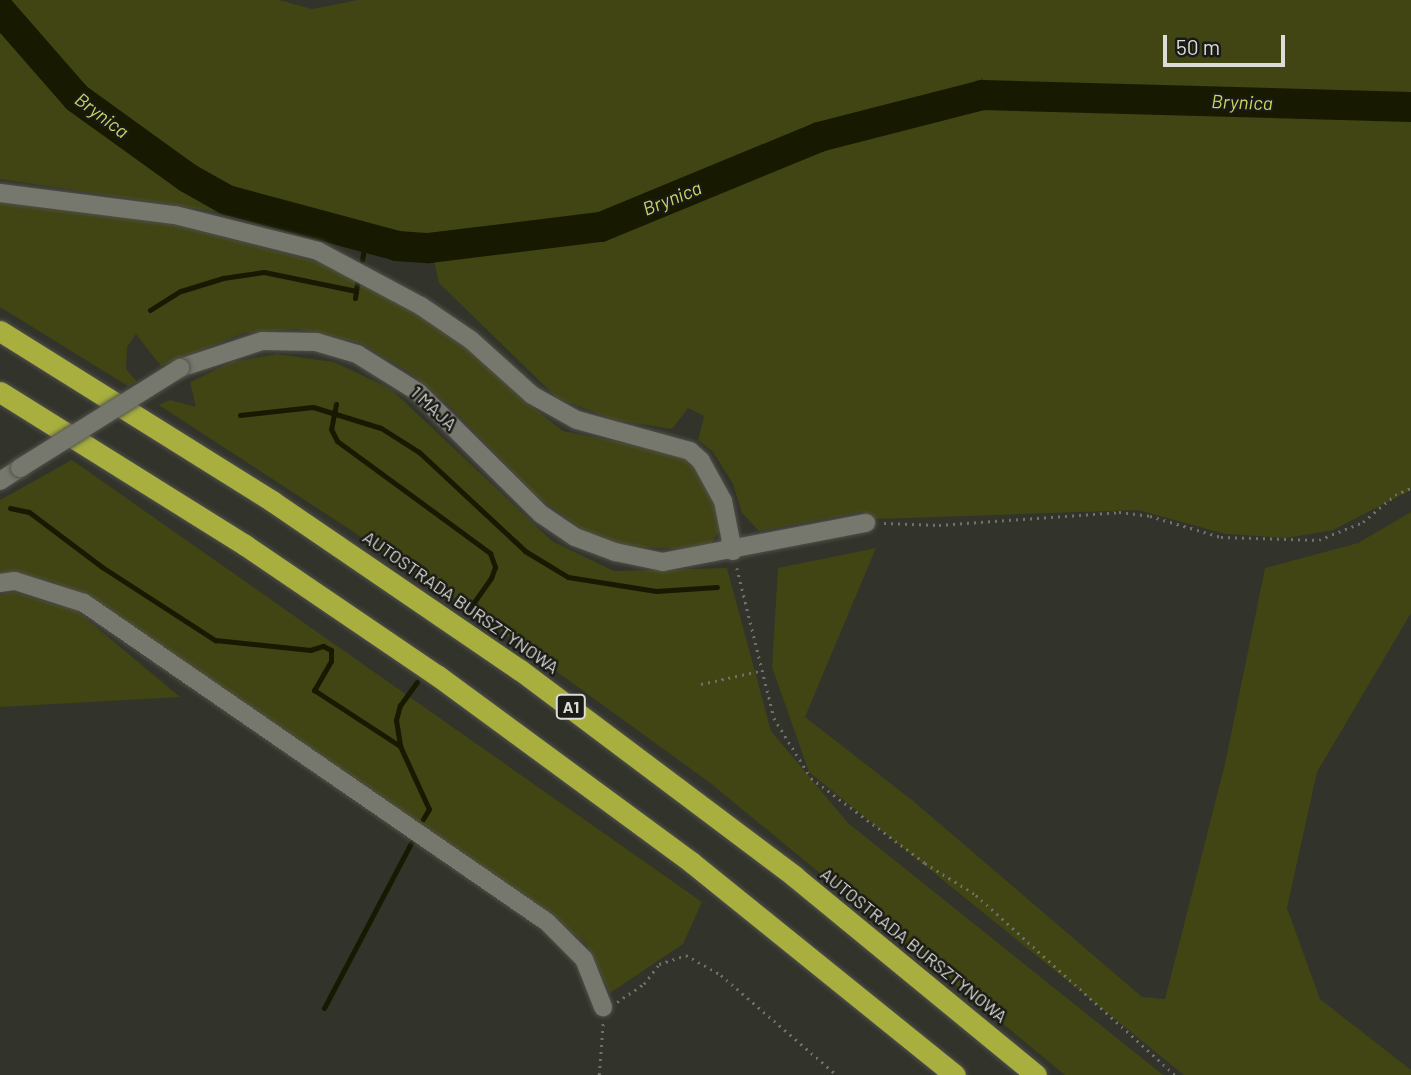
<!DOCTYPE html>
<html>
<head>
<meta charset="utf-8">
<style>
  body { margin:0 }
  #map { position:relative; width:1411px; height:1075px; overflow:hidden; background:#32332b; font-family:Barlow,sans-serif }
  div>[style] { position:absolute }
  .green>* { inset:0; background:#414413 }
  .stream>* { height:5px; margin:-2.5px; padding:0 2.5px; transform-origin:2.5px; border-radius:2.5px; background:#181901 }
  .river>* { height:30px; margin:-15px; padding:0 15px; transform-origin:15px; border-radius:15px; background:#181901 }
  .path>* { height:2.5px; margin-top:-1.25px; transform-origin:0; background:repeating-linear-gradient(90deg,#707169 0 2px,transparent 0 7px) }
  .roads { filter:drop-shadow(0 0 2px #50514a) drop-shadow(0 0 2px #50514a) }
  .minor>* { height:18px; margin:-9px; padding:0 9px; transform-origin:9px; border-radius:9px; background:#76786e }
  .highway>* { height:21px; margin:-10.5px; padding:0 10.5px; transform-origin:10.5px; border-radius:10.5px; background:#a8af3f }
  .bridges { filter:drop-shadow(0 0 2px #50514a) drop-shadow(0 0 2px #50514a) }
  .minor-bridge>* { height:18px; margin:-9px; padding:0 9px; transform-origin:9px; border-radius:9px; background:#76786e }
  span { translate:-50% -50%; white-space:nowrap; text-align:center; line-height:1.15; -webkit-text-stroke:5px #1a1a16; paint-order:stroke }
  .shield-label span { padding:2px 5px; background:#1a1a16; border:2px solid; border-radius:5px; -webkit-text-stroke-width:0 }
  .shield-label { font-size:16px; color:#dcddd7; font-weight:700 }
  .street-label { font-size:18px; color:#dcddd7 }
  .water-label { font-size:19px; color:#cdd662; font-style:italic }
  .scale { position:absolute; left:1163px; top:35px; width:122px; height:32px; box-sizing:border-box; border:4px solid #dcddd7; border-top:0; padding-left:9px; font-size:21px; line-height:24px; white-space:nowrap; color:#dcddd7; -webkit-text-stroke:5px #1a1a16; paint-order:stroke }
</style>
</head>
<body>
<div id="map">
  <div class="green">
    <div style="clip-path:polygon(evenodd,0 0,279px 0,312px 9px,358px 0,1411px 0,1411px 490px,1333px 530px,1287px 538px,1226px 534px,1138px 510px,877px 519px,862px 512px,759px 531px,742px 513px,733px 484px,713px 452px,698px 440px,704px 416px,688px 408px,672px 429px,615px 420px,557px 398px,439px 283px,429px 237px,230px 195px,81px 94px,0 0,983px 77px,983px 107px,946px 113px,946px 112px,983px 77px)"></div>
    <div style="clip-path:polygon(0 23px,90px 119px,232px 214px,0 179px)"></div>
    <div style="clip-path:polygon(0 199px,157px 220px,329px 265px,387px 293px,468px 344px,520px 397px,563px 431px,680px 454px,696px 466px,715px 498px,720px 531px,709px 546px,675px 549px,627px 546px,587px 533px,536px 496px,450px 406px,409px 372px,360px 343px,297px 329px,244px 333px,161px 366px,136px 334px,127px 347px,126px 369px,137px 382px,128px 386px,0 307px)"></div>
    <div style="clip-path:polygon(277px 354px,334px 362px,391px 389px,552px 541px,614px 571px,727px 568px,771px 731px,848px 823px,1163px 1075px,1065px 1075px,709px 782px,458px 600px,159px 405px,170px 400px,196px 407px,190px 382px,232px 362px)"></div>
    <div style="clip-path:polygon(72px 460px,702px 902px,683px 944px,610px 993px,586px 943px,90px 601px,54px 582px,10px 573px,0 575px,0 500px)"></div>
    <div style="clip-path:polygon(1411px 512px,1411px 613px,1317px 772px,1287px 908px,1320px 999px,1411px 1070px,1411px 1075px,1184px 1075px,809px 772px,772px 667px,778px 568px,876px 548px,805px 717px,912px 800px,1142px 997px,1165px 999px,1225px 764px,1265px 568px,1358px 543px)"></div>
    <div style="clip-path:polygon(13px 592px,76px 610px,180px 697px,0 707px,0 595px)"></div>
  </div>
  <div class="stream">
    <div style="left:362px;top:260px;width:22px;rotate:-80deg"></div>
    <div style="left:355px;top:298px;width:15px;rotate:-82deg"></div>
    <div style="left:150px;top:310px;width:36px;rotate:-32deg"></div>
    <div style="left:181px;top:291px;width:44px;rotate:-17.2deg"></div>
    <div style="left:223px;top:278px;width:41px;rotate:-8.3deg"></div>
    <div style="left:264px;top:272px;width:94px;rotate:11.7deg"></div>
    <div style="left:336px;top:404px;width:25px;rotate:101deg"></div>
    <div style="left:331px;top:429px;width:13px;rotate:63deg"></div>
    <div style="left:337px;top:441px;width:190px;rotate:36.2deg"></div>
    <div style="left:490px;top:553px;width:15px;rotate:70deg"></div>
    <div style="left:495px;top:567px;width:12px;rotate:110deg"></div>
    <div style="left:491px;top:578px;width:42px;rotate:125.2deg"></div>
    <div style="left:240px;top:415px;width:73px;rotate:-6.3deg"></div>
    <div style="left:313px;top:407px;width:71px;rotate:17.2deg"></div>
    <div style="left:381px;top:428px;width:45px;rotate:32.3deg"></div>
    <div style="left:419px;top:452px;width:145px;rotate:43deg"></div>
    <div style="left:525px;top:551px;width:50px;rotate:31.2deg"></div>
    <div style="left:568px;top:577px;width:89px;rotate:9deg"></div>
    <div style="left:656px;top:591px;width:61px;rotate:-3.8deg"></div>
    <div style="left:10px;top:508px;width:19px;rotate:12deg"></div>
    <div style="left:29px;top:512px;width:91px;rotate:37deg"></div>
    <div style="left:102px;top:567px;width:135px;rotate:32.9deg"></div>
    <div style="left:215px;top:640px;width:96px;rotate:6deg"></div>
    <div style="left:310px;top:650px;width:14px;rotate:-17deg"></div>
    <div style="left:323px;top:646px;width:9px;rotate:27deg"></div>
    <div style="left:331px;top:650px;width:11px;rotate:90deg"></div>
    <div style="left:331px;top:661px;width:34px;rotate:120deg"></div>
    <div style="left:314px;top:690px;width:103px;rotate:33.1deg"></div>
    <div style="left:417px;top:682px;width:29px;rotate:126deg"></div>
    <div style="left:400px;top:705px;width:16px;rotate:105deg"></div>
    <div style="left:396px;top:720px;width:26px;rotate:81deg"></div>
    <div style="left:400px;top:746px;width:69px;rotate:65.3deg"></div>
    <div style="left:429px;top:809px;width:12px;rotate:121deg"></div>
    <div style="left:324px;top:1008px;width:187px;rotate:-62.2deg"></div>
  </div>
  <div class="river">
    <div style="left:0;top:10px;width:117px;rotate:48.8deg"></div>
    <div style="left:77px;top:98px;width:137px;rotate:35.8deg"></div>
    <div style="left:188px;top:178px;width:45px;rotate:29.4deg"></div>
    <div style="left:227px;top:200px;width:176px;rotate:15.1deg"></div>
    <div style="left:397px;top:246px;width:32px;rotate:4deg"></div>
    <div style="left:429px;top:248px;width:173px;rotate:-7deg"></div>
    <div style="left:601px;top:227px;width:236px;rotate:-22.4deg"></div>
    <div style="left:819px;top:137px;width:168px;rotate:-14.4deg"></div>
    <div style="left:982px;top:95px;width:429px;rotate:1.6deg"></div>
  </div>
  <div class="path">
    <div style="left:884px;top:523px;width:55px;rotate:2.1deg"></div>
    <div style="left:939px;top:525px;width:180px;rotate:-4.1deg"></div>
    <div style="left:1119px;top:512px;width:31px;rotate:7deg"></div>
    <div style="left:1150px;top:516px;width:74px;rotate:16.5deg"></div>
    <div style="left:1221px;top:537px;width:98px;rotate:1.8deg"></div>
    <div style="left:1319px;top:540px;width:48px;rotate:-22.2deg"></div>
    <div style="left:1363px;top:522px;width:42px;rotate:-40.2deg"></div>
    <div style="left:1395px;top:495px;width:17px;rotate:-24deg"></div>
    <div style="left:737px;top:568px;width:154px;rotate:76.1deg"></div>
    <div style="left:774px;top:718px;width:70px;rotate:58.3deg"></div>
    <div style="left:811px;top:778px;width:142px;rotate:36.7deg"></div>
    <div style="left:925px;top:863px;width:60px;rotate:32.1deg"></div>
    <div style="left:976px;top:895px;width:268px;rotate:42.1deg"></div>
    <div style="left:701px;top:684px;width:59px;rotate:-12.6deg"></div>
    <div style="left:617px;top:1002px;width:32px;rotate:-34deg"></div>
    <div style="left:644px;top:984px;width:25px;rotate:-53deg"></div>
    <div style="left:659px;top:964px;width:28px;rotate:-18deg"></div>
    <div style="left:686px;top:955px;width:40px;rotate:29.7deg"></div>
    <div style="left:721px;top:975px;width:153px;rotate:40.8deg"></div>
    <div style="left:599px;top:1075px;width:52px;rotate:-85.6deg"></div>
  </div>
  <div class="roads">
    <div class="minor">
      <div style="left:0;top:193px;width:176px;rotate:7.2deg"></div>
      <div style="left:175px;top:215px;width:147px;rotate:14.1deg"></div>
      <div style="left:318px;top:251px;width:117px;rotate:28.1deg"></div>
      <div style="left:421px;top:306px;width:60px;rotate:34.2deg"></div>
      <div style="left:471px;top:340px;width:82px;rotate:42deg"></div>
      <div style="left:532px;top:395px;width:51px;rotate:29.1deg"></div>
      <div style="left:577px;top:420px;width:117px;rotate:15.3deg"></div>
      <div style="left:690px;top:451px;width:15px;rotate:42deg"></div>
      <div style="left:701px;top:461px;width:46px;rotate:61.2deg"></div>
      <div style="left:723px;top:501px;width:51px;rotate:78.7deg"></div>
      <div style="left:180px;top:368px;width:86px;rotate:-18.2deg"></div>
      <div style="left:262px;top:341px;width:54px;rotate:1.1deg"></div>
      <div style="left:316px;top:342px;width:43px;rotate:16.3deg"></div>
      <div style="left:357px;top:354px;width:72px;rotate:31.9deg"></div>
      <div style="left:418px;top:392px;width:173px;rotate:44.8deg"></div>
      <div style="left:541px;top:514px;width:41px;rotate:34.1deg"></div>
      <div style="left:575px;top:537px;width:43px;rotate:20.6deg"></div>
      <div style="left:615px;top:552px;width:49px;rotate:11.8deg"></div>
      <div style="left:663px;top:562px;width:207px;rotate:-10.9deg"></div>
      <div style="left:0;top:481px;width:24px;rotate:-33deg"></div>
      <div style="left:0;top:583px;width:15px;rotate:-8deg"></div>
      <div style="left:15px;top:581px;width:72px;rotate:17.7deg"></div>
      <div style="left:84px;top:603px;width:562px;rotate:34.57deg"></div>
      <div style="left:547px;top:922px;width:52px;rotate:45deg"></div>
      <div style="left:584px;top:959px;width:52px;rotate:68.4deg"></div>
    </div>
    <div class="highway">
      <div style="left:0;top:331px;width:321px;rotate:32deg"></div>
      <div style="left:272px;top:501px;width:300px;rotate:34.3deg"></div>
      <div style="left:520px;top:670px;width:343px;rotate:36.9deg"></div>
      <div style="left:794px;top:876px;width:313px;rotate:39.4deg"></div>
      <div style="left:0;top:392px;width:289px;rotate:32deg"></div>
      <div style="left:245px;top:545px;width:233px;rotate:34.2deg"></div>
      <div style="left:438px;top:676px;width:314px;rotate:36.3deg"></div>
      <div style="left:691px;top:862px;width:339px;rotate:38.9deg"></div>
    </div>
  </div>
  <div class="bridges">
    <div class="minor-bridge">
      <div style="left:20px;top:468px;width:189px;rotate:-32deg"></div>
    </div>
  </div>
  <div class="shield-label">
    <span style="left:571px;top:707px">A1</span>
  </div>
  <div class="street-label">
    <span style="left:434px;top:408px;rotate:43deg">1 MAJA</span>
    <span style="left:461px;top:602px;rotate:35deg">AUTOSTRADA BURSZTYNOWA</span>
    <span style="left:914px;top:945px;rotate:39deg">AUTOSTRADA BURSZTYNOWA</span>
  </div>
  <div class="water-label">
    <span style="left:1242px;top:102px;rotate:2deg">Brynica</span>
    <span style="left:102px;top:115px;rotate:37deg">Brynica</span>
    <span style="left:672px;top:198px;rotate:-22deg">Brynica</span>
  </div>
  <div class="scale">50 m</div>
</div>
</body>
</html>
